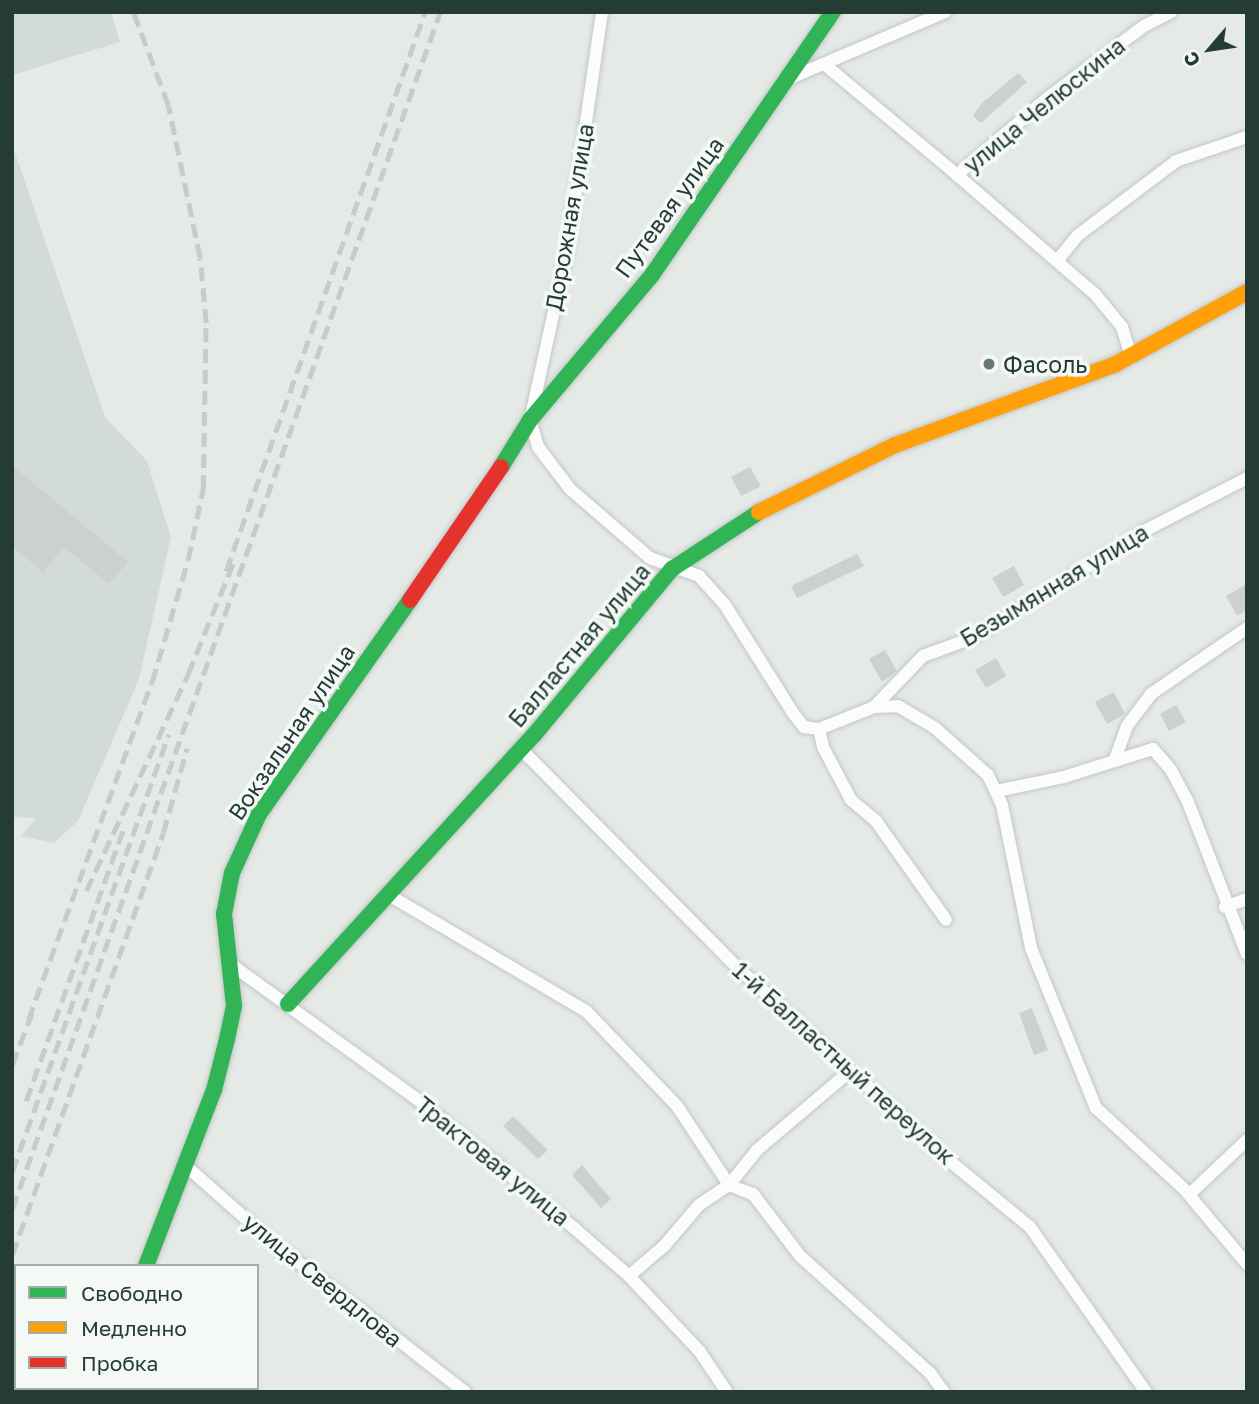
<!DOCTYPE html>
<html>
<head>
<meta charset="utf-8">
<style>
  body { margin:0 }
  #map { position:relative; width:1259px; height:1404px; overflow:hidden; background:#e5eae7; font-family:"Golos Text",sans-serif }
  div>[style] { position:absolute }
  .built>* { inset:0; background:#d3dbd7 }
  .building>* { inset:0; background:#ccd1cf }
  .roads { filter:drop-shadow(0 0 2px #c2c7c4) drop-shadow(0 0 2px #c2c7c4) }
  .street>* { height:12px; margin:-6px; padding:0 6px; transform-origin:6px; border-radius:6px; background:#fbfcfb }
  .fast>* { height:16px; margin:-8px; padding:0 8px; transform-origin:8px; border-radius:8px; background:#30b455 }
  .slow>* { height:16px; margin:-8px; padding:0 8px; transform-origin:8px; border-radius:8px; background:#ff9f0a }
  .jam>* { height:16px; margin:-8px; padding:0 8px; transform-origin:8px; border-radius:8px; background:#e5322d }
  .rail>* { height:4.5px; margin-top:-2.25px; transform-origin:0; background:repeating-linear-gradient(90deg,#c7cbc9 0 14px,transparent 0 21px) }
  .dots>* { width:19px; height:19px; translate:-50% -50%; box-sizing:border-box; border:4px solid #f4f9f6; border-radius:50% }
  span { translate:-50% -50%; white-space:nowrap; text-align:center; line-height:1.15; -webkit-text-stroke:7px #f4f9f6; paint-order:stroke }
  .street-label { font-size:23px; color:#243c34 }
  .poi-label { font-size:23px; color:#243c34 }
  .left { translate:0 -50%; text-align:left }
  .frame { position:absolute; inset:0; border:14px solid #243c34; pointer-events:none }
  .legend { position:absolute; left:14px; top:1264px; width:245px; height:126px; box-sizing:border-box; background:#f4f9f6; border:2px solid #a1ada8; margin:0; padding:9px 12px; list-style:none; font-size:21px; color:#243c34 }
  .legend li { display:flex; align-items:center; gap:14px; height:35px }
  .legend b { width:35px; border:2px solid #a1ada8 }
  .north { position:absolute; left:1175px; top:14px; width:70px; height:70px; -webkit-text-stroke:5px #f4f9f6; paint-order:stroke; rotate:241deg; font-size:19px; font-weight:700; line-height:28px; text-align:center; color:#243c34 }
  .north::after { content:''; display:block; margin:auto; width:24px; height:32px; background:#243c34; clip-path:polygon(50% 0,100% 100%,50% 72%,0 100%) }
</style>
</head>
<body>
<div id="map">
  <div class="built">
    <div style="clip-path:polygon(12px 12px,111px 12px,120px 42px,12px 75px)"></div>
    <div style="clip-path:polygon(12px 144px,105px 417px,147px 461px,171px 537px,139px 679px,78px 821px,54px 843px,21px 836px,36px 818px,12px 817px)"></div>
  </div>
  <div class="building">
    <div style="clip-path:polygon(1018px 73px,1027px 82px,981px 123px,973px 116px,981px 104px)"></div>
    <div style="clip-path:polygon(12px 465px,128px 562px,109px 584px,64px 547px,43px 572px,12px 546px)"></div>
    <div style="clip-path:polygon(750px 467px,761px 486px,741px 496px,731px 477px)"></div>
    <div style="clip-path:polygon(857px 554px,864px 566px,797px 598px,791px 586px)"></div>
    <div style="clip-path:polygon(1014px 566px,1024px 585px,1003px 597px,992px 578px)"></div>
    <div style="clip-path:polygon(1247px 584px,1247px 610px,1237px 616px,1226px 596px)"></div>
    <div style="clip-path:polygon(885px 650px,897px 671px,882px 682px,869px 659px)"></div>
    <div style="clip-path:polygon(996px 658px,1006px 676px,986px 688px,975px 670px)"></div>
    <div style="clip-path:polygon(1114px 692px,1125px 714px,1107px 724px,1095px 702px)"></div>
    <div style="clip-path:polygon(1176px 705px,1186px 722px,1169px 731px,1160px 714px)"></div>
    <div style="clip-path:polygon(1032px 1008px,1048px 1050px,1034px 1055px,1019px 1013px)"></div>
    <div style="clip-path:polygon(513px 1116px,548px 1150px,538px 1159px,503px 1126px)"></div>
    <div style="clip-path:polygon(582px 1165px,611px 1199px,601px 1208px,572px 1175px)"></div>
  </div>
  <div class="roads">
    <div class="street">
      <div style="left:602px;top:12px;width:242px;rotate:98.3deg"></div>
      <div style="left:567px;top:251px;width:173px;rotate:102.3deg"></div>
      <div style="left:530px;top:420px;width:28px;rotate:73deg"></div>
      <div style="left:538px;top:447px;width:53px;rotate:52.7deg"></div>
      <div style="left:570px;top:489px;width:106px;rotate:40.8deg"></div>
      <div style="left:650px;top:558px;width:52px;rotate:20.2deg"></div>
      <div style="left:699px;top:576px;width:39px;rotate:48deg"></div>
      <div style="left:725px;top:605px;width:128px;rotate:57.8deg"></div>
      <div style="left:793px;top:713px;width:18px;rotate:52deg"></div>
      <div style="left:804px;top:727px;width:15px;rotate:8deg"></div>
      <div style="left:819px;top:729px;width:18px;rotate:77deg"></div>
      <div style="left:823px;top:747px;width:60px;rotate:62.2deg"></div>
      <div style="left:851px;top:800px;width:33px;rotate:40deg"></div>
      <div style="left:876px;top:821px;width:121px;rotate:54.7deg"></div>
      <div style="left:824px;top:64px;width:173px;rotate:39.8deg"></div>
      <div style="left:957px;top:175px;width:117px;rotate:-40.5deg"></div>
      <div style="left:1046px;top:99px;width:122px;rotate:-36.7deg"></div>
      <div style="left:1144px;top:26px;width:31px;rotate:-27deg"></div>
      <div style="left:788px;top:79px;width:171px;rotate:-23.1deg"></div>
      <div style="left:957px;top:175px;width:182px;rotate:40.8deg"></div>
      <div style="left:1095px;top:294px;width:43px;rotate:50.7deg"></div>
      <div style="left:1122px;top:327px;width:30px;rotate:73deg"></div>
      <div style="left:1057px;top:261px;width:32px;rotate:-51deg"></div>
      <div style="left:1077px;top:236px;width:124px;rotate:-37.1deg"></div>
      <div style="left:1176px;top:161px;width:75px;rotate:-18.7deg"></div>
      <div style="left:874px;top:707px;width:71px;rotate:-46.1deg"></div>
      <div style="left:923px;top:656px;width:52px;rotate:-20.2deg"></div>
      <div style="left:972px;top:638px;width:205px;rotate:-31.8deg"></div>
      <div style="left:1146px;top:530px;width:114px;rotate:-27.2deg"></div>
      <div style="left:819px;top:729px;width:59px;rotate:-21.8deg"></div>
      <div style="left:874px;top:707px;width:24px;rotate:-2deg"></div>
      <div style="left:898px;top:706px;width:43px;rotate:30.7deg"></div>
      <div style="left:935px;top:728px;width:71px;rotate:41.6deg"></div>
      <div style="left:988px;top:775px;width:33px;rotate:65deg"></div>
      <div style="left:1002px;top:805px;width:146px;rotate:78.5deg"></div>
      <div style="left:1031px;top:948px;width:173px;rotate:67.9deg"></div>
      <div style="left:1096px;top:1108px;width:120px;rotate:42.6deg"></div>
      <div style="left:1184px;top:1189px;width:98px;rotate:50deg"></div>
      <div style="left:521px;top:749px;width:308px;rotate:45.3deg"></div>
      <div style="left:738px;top:968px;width:290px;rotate:42.3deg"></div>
      <div style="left:952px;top:1163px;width:101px;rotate:39.4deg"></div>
      <div style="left:1030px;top:1227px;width:202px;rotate:54.9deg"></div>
      <div style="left:1115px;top:759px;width:35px;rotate:-70deg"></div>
      <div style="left:1127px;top:726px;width:40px;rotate:-53deg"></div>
      <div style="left:1151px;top:694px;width:116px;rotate:-34.5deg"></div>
      <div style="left:996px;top:791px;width:69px;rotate:-11.6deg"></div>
      <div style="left:1064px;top:777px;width:93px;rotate:-17.5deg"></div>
      <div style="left:1153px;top:749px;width:28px;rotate:49deg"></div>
      <div style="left:1171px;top:770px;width:36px;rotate:62deg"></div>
      <div style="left:1188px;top:802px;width:163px;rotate:68.8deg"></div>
      <div style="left:387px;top:894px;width:231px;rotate:30.5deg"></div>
      <div style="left:586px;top:1011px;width:132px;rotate:46.2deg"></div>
      <div style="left:677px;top:1106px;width:95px;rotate:56.6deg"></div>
      <div style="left:729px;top:1185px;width:26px;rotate:21deg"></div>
      <div style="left:753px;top:1194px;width:78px;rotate:52.8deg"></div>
      <div style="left:800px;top:1256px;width:175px;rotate:42deg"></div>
      <div style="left:930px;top:1373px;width:24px;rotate:54deg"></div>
      <div style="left:1225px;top:907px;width:23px;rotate:-20deg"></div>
      <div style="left:229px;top:963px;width:232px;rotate:35.9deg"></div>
      <div style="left:417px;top:1099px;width:203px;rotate:39.4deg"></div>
      <div style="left:574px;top:1228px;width:73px;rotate:41.1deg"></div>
      <div style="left:629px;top:1276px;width:104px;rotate:46.9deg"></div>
      <div style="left:700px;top:1352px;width:48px;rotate:56deg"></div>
      <div style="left:185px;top:1165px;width:115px;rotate:41.5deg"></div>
      <div style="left:271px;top:1241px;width:246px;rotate:37.9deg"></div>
      <div style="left:1194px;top:1190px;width:73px;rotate:-43.3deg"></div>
      <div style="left:629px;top:1276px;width:48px;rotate:-40.7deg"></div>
      <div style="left:665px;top:1245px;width:52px;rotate:-49.6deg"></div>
      <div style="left:699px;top:1205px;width:36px;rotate:-34deg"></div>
      <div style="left:729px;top:1185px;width:45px;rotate:-51.3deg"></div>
      <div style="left:757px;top:1150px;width:122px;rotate:-40.3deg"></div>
      <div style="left:119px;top:1388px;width:7px;rotate:34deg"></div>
      <div style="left:98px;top:1392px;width:4px;rotate:-76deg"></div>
    </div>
    <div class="fast">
      <div style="left:501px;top:467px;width:55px;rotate:-58.3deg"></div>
      <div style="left:530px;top:420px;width:189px;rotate:-49.9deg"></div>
      <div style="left:652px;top:275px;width:319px;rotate:-55.5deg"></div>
      <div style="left:288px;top:1004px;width:365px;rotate:-47.6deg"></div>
      <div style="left:534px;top:735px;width:216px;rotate:-50.3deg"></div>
      <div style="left:672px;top:569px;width:104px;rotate:-33.2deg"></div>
      <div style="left:146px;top:1266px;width:189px;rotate:-68.9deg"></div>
      <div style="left:214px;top:1090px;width:53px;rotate:-75.7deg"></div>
      <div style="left:227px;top:1039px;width:34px;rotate:-78deg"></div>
      <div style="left:234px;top:1006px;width:93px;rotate:-96.2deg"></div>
      <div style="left:224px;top:914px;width:42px;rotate:-79deg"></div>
      <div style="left:232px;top:873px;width:65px;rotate:-65.4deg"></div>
      <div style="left:259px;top:814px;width:262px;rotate:-54.8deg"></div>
    </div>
    <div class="slow">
      <div style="left:759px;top:512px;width:152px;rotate:-26.2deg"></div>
      <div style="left:895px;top:445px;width:235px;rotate:-20.1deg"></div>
      <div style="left:1116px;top:364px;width:149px;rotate:-28.8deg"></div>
    </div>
    <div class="jam">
      <div style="left:410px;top:600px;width:161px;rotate:-55.6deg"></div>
    </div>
  </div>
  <div class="rail">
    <div style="left:226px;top:571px;width:593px;rotate:-70.4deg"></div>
    <div style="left:86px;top:891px;width:240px;rotate:-64.8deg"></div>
    <div style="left:188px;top:674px;width:120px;rotate:-67.9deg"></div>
    <div style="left:28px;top:1020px;width:360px;rotate:-69.9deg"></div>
    <div style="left:152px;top:682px;width:127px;rotate:-73.6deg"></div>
    <div style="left:188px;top:560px;width:73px;rotate:-78.1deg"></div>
    <div style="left:203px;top:489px;width:166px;rotate:-89deg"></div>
    <div style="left:206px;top:323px;width:65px;rotate:-95.3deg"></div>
    <div style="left:200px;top:258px;width:156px;rotate:-101.8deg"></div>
    <div style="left:168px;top:105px;width:99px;rotate:-110.6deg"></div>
    <div style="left:12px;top:1065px;width:56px;rotate:-69deg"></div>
    <div style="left:26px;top:1101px;width:290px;rotate:-70.3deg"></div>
    <div style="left:12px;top:1172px;width:465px;rotate:-70.3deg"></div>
    <div style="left:12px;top:1209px;width:1271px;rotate:-70.32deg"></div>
    <div style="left:12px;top:1255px;width:448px;rotate:-70.3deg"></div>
    <div style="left:163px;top:833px;width:88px;rotate:-74.2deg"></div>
  </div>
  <div class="dots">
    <div style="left:989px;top:364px;background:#687973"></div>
  </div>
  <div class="street-label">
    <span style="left:1044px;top:105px;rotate:-39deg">улица Челюскина</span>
    <span style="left:669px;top:207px;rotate:-54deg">Путевая улица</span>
    <span style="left:569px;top:217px;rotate:-80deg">Дорожная улица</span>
    <span style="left:1054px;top:585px;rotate:-31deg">Безымянная улица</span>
    <span style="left:579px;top:645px;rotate:-50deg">Балластная улица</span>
    <span style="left:291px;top:732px;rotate:-56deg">Вокзальная улица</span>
    <span style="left:844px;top:1063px;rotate:42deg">1-й Балластный переулок</span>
    <span style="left:493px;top:1161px;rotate:39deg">Трактовая улица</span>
    <span style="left:323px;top:1280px;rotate:39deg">улица Свердлова</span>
  </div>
  <div class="poi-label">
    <span class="left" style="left:1003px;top:364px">Фасоль</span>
  </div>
  <div class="frame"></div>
  <ul class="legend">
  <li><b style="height:9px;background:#30b455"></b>Свободно</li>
  <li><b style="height:9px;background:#ff9f0a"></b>Медленно</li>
  <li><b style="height:9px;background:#e5322d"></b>Пробка</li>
  </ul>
  <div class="north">С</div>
</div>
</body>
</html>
